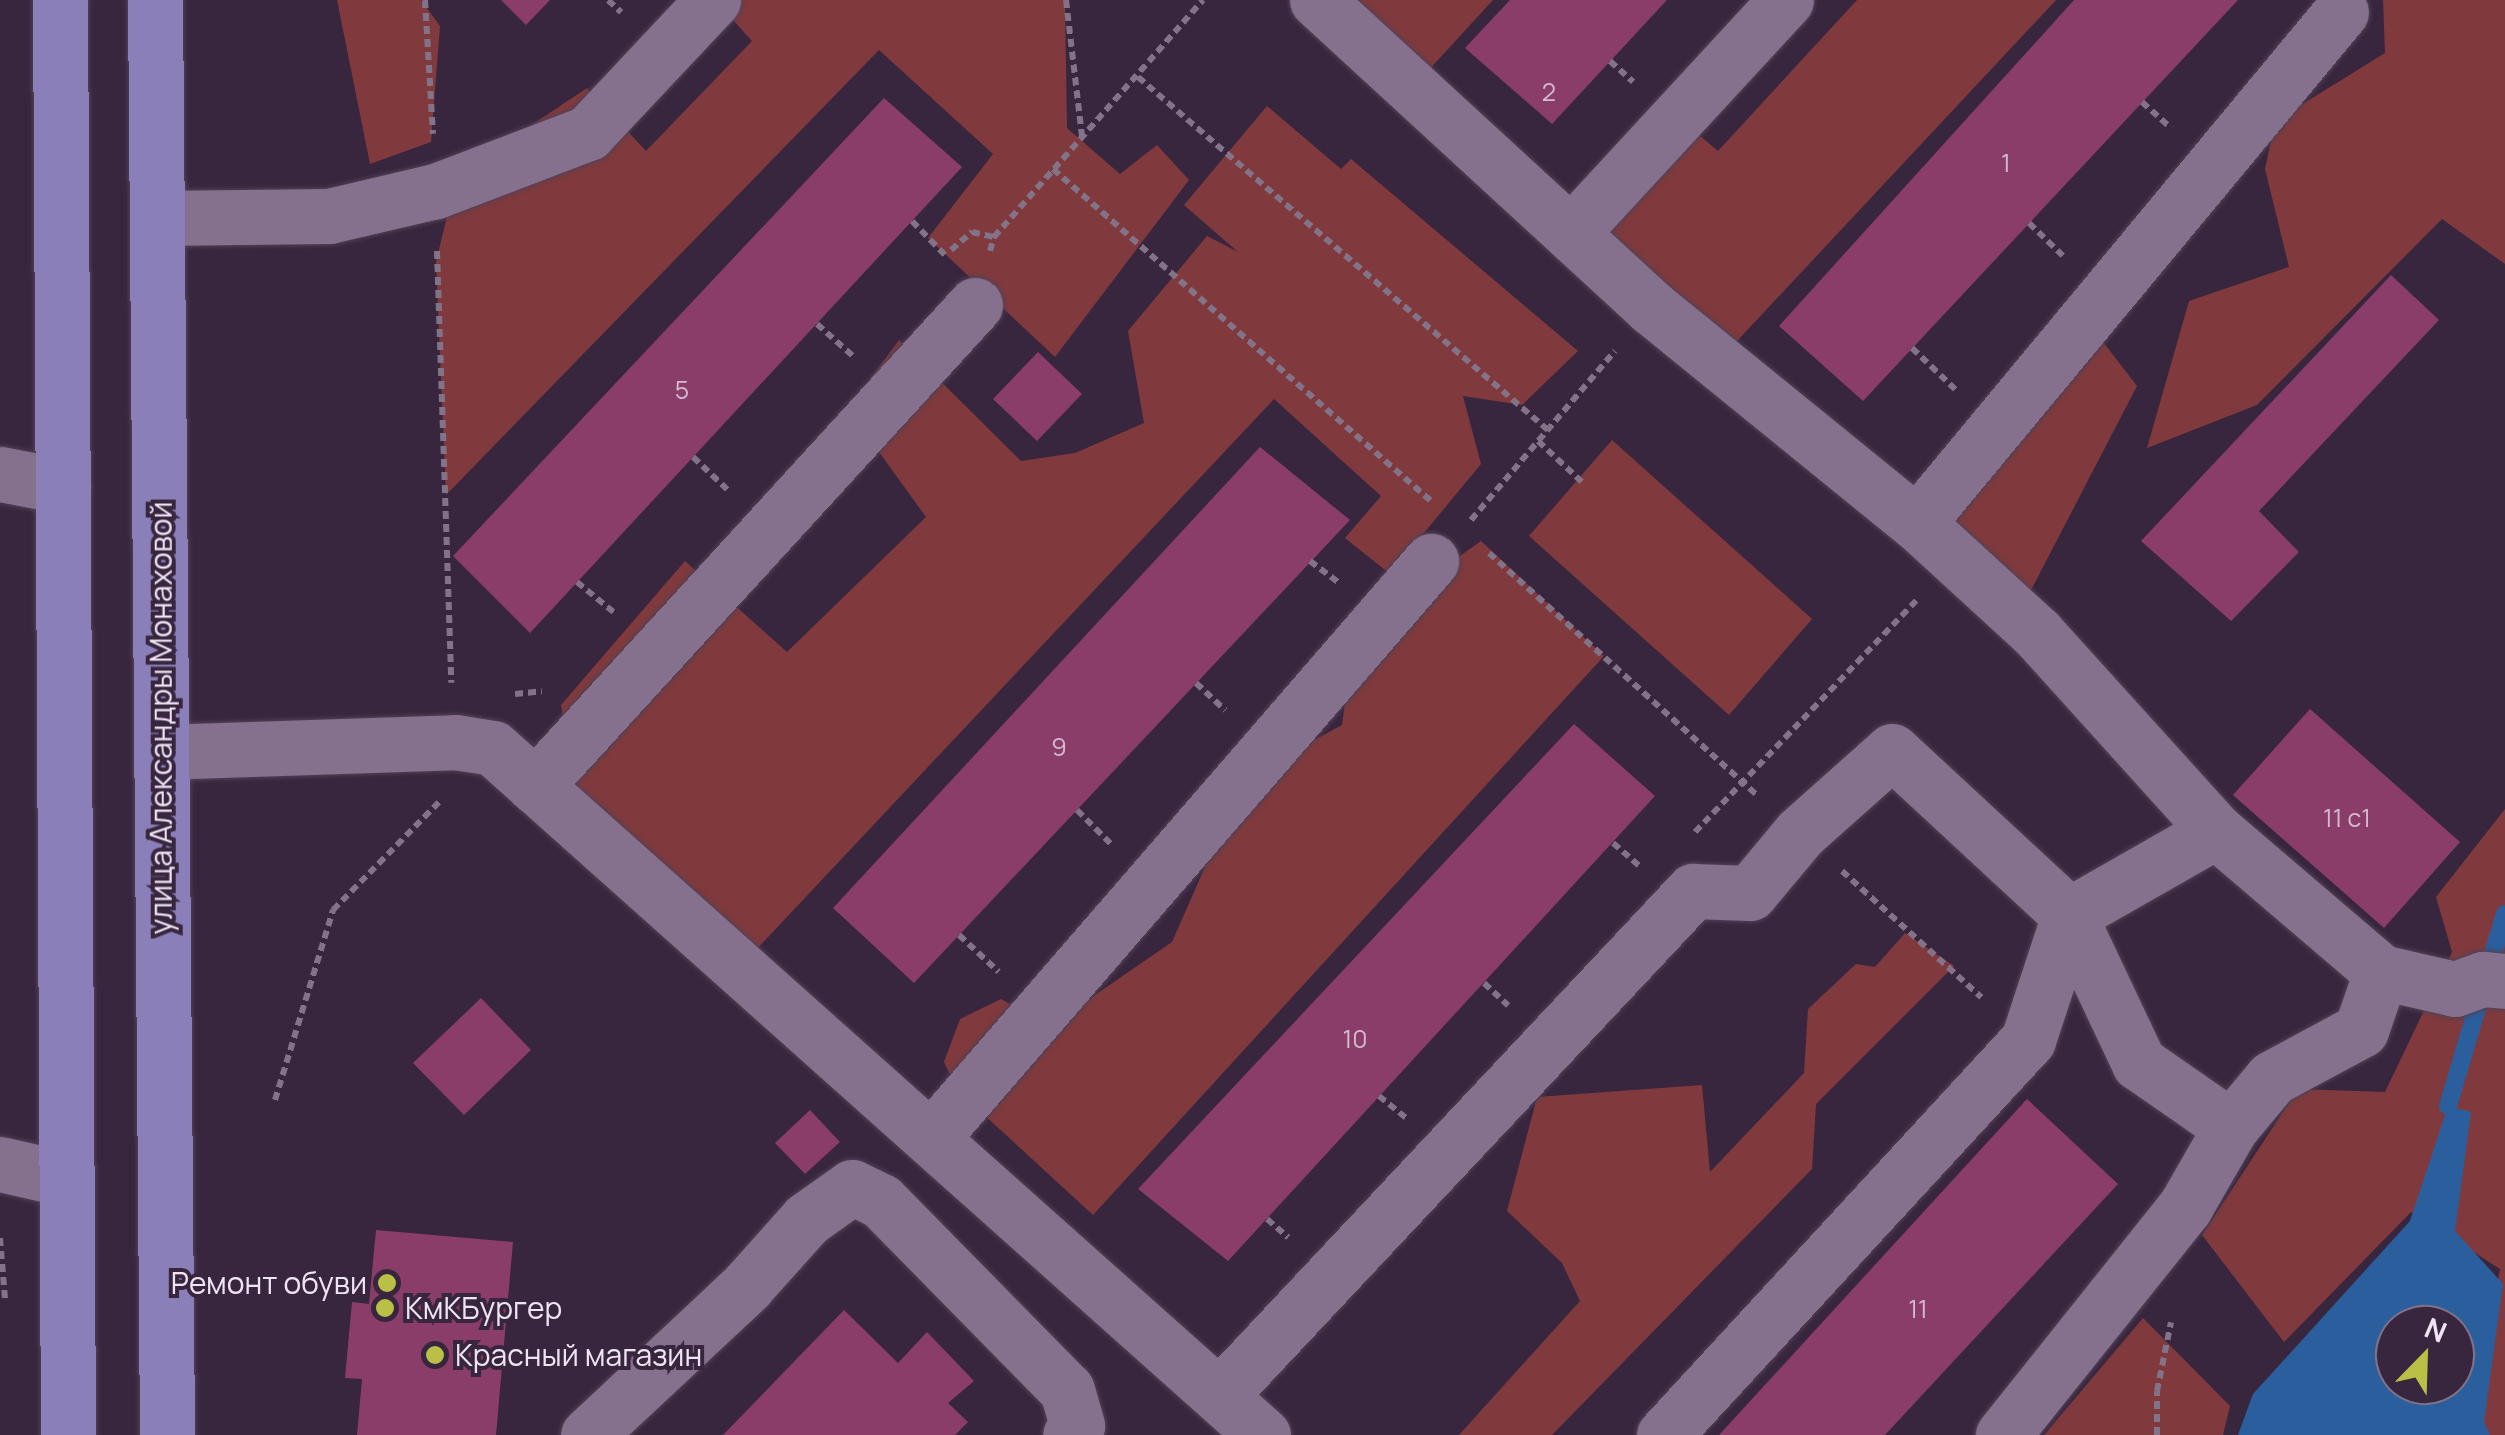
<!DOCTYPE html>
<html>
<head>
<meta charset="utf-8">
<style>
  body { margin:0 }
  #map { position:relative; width:2505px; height:1435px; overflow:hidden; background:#38263e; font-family:Manrope,sans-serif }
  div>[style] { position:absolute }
  .green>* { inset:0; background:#803a3d }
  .water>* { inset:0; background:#2a5e9d }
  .stream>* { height:18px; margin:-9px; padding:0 9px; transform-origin:9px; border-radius:9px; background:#2a5e9d }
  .building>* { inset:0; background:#8a3d68 }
  .path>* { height:6px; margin-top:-3px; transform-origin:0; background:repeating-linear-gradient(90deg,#827388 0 8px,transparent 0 13px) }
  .roads { filter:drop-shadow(0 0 2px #514156) drop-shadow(0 0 2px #514156) }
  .minor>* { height:55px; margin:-27.5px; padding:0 27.5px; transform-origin:27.5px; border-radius:27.5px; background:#85718d }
  .major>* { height:55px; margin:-27.5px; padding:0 27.5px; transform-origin:27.5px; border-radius:27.5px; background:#8a7fb9 }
  .dots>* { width:28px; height:28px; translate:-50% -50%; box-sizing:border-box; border:5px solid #38263e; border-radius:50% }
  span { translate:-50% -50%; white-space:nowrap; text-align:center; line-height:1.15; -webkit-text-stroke:8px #38263e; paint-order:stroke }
  .number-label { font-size:25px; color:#d6bad1 }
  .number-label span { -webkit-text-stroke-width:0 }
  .street-label { font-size:30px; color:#efe4f4 }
  .poi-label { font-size:30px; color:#efe4f4 }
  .right { translate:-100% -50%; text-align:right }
  .left { translate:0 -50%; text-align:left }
  .north { position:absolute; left:2375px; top:1305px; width:100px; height:100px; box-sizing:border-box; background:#38263e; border:2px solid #817287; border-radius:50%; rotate:23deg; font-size:28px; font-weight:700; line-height:40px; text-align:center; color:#efe4f4 }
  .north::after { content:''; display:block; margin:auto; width:35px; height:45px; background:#bac045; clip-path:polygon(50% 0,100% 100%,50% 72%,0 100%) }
</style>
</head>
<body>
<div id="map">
  <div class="green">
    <div style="clip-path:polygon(337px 0,421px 0,440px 26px,431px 142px,370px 164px)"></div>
    <div style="clip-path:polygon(715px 0,1065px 0,1067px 128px,1120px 174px,1157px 145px,1189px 180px,1055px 357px,928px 238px,993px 154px,879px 50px,446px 495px,436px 262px,457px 175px,587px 88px,646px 151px,752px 41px)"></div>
    <div style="clip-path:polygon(1324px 0,1493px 0,1415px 85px)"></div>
    <div style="clip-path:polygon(1857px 0,2056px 0,1724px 355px,1594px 231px,1680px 119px,1718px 151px)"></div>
    <div style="clip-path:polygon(2383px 0,2505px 0,2505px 264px,2442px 219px,2257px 405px,2147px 448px,2189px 301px,2289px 267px,2265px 169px,2275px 121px,2385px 53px)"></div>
    <div style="clip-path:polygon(1267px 106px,1341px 169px,1351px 159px,1578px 351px,1522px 405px,1463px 396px,1481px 464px,1390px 574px,1345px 538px,1381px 496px,1274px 399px,737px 970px,577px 806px,561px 705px,685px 561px,787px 652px,926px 517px,848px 409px,899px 340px,1021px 461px,1075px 453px,1144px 423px,1128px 331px,1207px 236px,1238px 252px,1184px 205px)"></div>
    <div style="clip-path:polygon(2100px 338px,2137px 386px,2016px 619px,1908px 522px)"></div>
    <div style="clip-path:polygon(1612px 440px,1812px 619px,1729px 715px,1529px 536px)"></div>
    <div style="clip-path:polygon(1481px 541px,1604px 656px,1093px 1215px,958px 1091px,944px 1062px,960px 1019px,1001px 999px,1050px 1026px,1172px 942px,1244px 778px,1342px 725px,1358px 608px,1436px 573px)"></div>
    <div style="clip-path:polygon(2505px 809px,2505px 1435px,2472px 1435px,2500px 1269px,2411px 1212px,2284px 1342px,2202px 1235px,2298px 1089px,2385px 1092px,2452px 952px,2436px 897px)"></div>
    <div style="clip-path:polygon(1905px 933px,1954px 966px,1816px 1104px,1812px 1169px,1552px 1435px,1459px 1435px,1580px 1301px,1562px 1263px,1507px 1211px,1537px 1097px,1702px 1085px,1710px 1172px,1804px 1073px,1808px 1009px,1856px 964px,1875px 967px)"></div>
    <div style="clip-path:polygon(2143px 1318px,2230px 1406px,2223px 1435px,2044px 1435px)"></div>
  </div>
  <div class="water">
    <div style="clip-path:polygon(evenodd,2448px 1106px,2471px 1112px,2455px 1231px,2503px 1284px,2484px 1422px,2490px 1435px,2238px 1435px,2253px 1394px,2410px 1221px,2448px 1106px,2395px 1325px,2455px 1325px,2455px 1385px,2395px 1385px,2395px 1325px)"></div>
  </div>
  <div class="stream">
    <div style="left:2448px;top:1106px;width:200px;rotate:-73.5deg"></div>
  </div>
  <div class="building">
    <div style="clip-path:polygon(501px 0,550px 0,526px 25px)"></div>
    <div style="clip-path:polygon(1510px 0,1667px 0,1552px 124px,1465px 48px)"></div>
    <div style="clip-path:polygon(2074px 0,2238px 0,1863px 401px,1779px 326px)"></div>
    <div style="clip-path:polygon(884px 98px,962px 167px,530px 633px,453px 556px)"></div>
    <div style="clip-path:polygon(2391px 275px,2439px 320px,2259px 511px,2299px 552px,2231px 621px,2141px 541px)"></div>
    <div style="clip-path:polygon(1038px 352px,1082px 394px,1037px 441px,993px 399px)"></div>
    <div style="clip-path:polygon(1260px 447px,1350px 520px,914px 983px,833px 908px)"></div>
    <div style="clip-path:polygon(2310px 709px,2460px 842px,2384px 928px,2233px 795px)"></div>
    <div style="clip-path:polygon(1574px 724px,1655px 796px,1228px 1261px,1138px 1189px)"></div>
    <div style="clip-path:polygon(481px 998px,531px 1050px,464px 1115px,413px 1063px)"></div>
    <div style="clip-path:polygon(2027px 1099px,2118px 1184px,1885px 1435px,1719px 1435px)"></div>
    <div style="clip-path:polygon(810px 1110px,840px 1142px,805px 1174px,775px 1143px)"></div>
    <div style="clip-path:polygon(376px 1230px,513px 1242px,496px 1435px,357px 1435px,362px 1379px,345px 1378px,352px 1302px,369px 1304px)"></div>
    <div style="clip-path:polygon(844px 1310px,898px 1363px,927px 1332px,974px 1381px,948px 1403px,968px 1422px,955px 1435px,723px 1435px)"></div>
  </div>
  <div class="path">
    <div style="left:425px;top:0;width:134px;rotate:86.6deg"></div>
    <div style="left:608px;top:0;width:18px;rotate:43deg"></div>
    <div style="left:1066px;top:0;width:137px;rotate:83.3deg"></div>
    <div style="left:1610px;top:61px;width:31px;rotate:42deg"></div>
    <div style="left:1138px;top:77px;width:541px;rotate:40.73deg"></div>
    <div style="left:2142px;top:102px;width:39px;rotate:42deg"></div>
    <div style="left:1053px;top:169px;width:505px;rotate:41.3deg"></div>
    <div style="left:912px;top:221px;width:47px;rotate:45.9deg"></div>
    <div style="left:2029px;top:223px;width:47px;rotate:44.1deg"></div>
    <div style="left:951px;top:250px;width:28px;rotate:-41deg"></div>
    <div style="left:972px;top:232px;width:23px;rotate:13deg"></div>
    <div style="left:437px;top:251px;width:432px;rotate:88.1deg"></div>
    <div style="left:990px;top:251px;width:15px;rotate:-74deg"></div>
    <div style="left:994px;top:237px;width:316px;rotate:-48.6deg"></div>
    <div style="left:817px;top:324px;width:50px;rotate:41.7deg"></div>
    <div style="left:1912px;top:348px;width:61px;rotate:43.7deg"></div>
    <div style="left:1538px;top:441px;width:60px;rotate:43deg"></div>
    <div style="left:693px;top:457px;width:50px;rotate:43.4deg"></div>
    <div style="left:1471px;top:520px;width:222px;rotate:-49.6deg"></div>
    <div style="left:1489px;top:553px;width:363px;rotate:42.1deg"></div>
    <div style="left:1310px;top:561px;width:38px;rotate:37deg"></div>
    <div style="left:577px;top:582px;width:50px;rotate:39.4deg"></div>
    <div style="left:1196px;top:683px;width:40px;rotate:43deg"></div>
    <div style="left:515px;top:694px;width:27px;rotate:-6deg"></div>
    <div style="left:1077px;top:810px;width:51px;rotate:45deg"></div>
    <div style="left:1695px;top:832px;width:323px;rotate:-46.3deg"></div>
    <div style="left:1613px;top:843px;width:37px;rotate:41deg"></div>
    <div style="left:1842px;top:871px;width:188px;rotate:42.2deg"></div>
    <div style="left:959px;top:935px;width:54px;rotate:42.8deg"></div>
    <div style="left:1484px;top:983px;width:33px;rotate:43deg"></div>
    <div style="left:1379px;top:1096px;width:35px;rotate:39deg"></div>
    <div style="left:275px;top:1100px;width:199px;rotate:-73deg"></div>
    <div style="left:333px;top:910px;width:154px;rotate:-45.5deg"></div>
    <div style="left:1267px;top:1219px;width:28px;rotate:41deg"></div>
    <div style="left:0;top:1238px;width:61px;rotate:85.3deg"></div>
    <div style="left:2157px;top:1435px;width:44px;rotate:-90deg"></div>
    <div style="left:2157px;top:1391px;width:70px;rotate:-78.5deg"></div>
  </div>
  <div class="roads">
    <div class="minor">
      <div style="left:1317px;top:0;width:455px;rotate:42.6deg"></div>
      <div style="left:1652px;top:308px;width:341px;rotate:39.1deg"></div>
      <div style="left:1917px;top:523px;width:163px;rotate:42.5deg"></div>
      <div style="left:2037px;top:633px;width:267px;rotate:47.9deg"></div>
      <div style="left:2216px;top:831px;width:217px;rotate:40.5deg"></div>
      <div style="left:2381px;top:972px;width:61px;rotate:109deg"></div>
      <div style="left:2361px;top:1030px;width:101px;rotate:151.7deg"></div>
      <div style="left:2272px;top:1078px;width:64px;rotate:129.9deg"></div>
      <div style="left:2231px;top:1127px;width:92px;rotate:119.9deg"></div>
      <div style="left:2185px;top:1207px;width:292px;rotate:128.6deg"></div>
      <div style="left:157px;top:218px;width:172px;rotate:-0.7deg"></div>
      <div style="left:329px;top:216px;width:110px;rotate:-13.2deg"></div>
      <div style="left:436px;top:191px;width:163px;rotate:-20.9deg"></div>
      <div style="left:588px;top:133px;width:183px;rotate:-46.8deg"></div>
      <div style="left:1571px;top:233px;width:317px;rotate:-47.3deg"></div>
      <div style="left:0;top:474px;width:64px;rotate:10.8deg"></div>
      <div style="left:1917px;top:523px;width:664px;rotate:-50.32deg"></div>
      <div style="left:161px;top:752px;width:294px;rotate:-1.9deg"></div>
      <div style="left:455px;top:742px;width:38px;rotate:9deg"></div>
      <div style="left:493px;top:748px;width:1032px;rotate:41.74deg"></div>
      <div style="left:535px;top:786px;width:652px;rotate:-47.55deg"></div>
      <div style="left:2381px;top:972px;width:76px;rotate:12.9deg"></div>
      <div style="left:2455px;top:989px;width:30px;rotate:-20deg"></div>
      <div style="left:2483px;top:979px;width:22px;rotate:5deg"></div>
      <div style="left:933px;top:1136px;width:761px;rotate:-49.1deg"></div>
      <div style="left:0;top:1164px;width:68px;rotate:12.8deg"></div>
      <div style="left:1221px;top:1394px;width:690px;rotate:-46.82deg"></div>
      <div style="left:1693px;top:891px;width:57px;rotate:2deg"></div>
      <div style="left:1750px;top:893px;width:78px;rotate:-50.2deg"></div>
      <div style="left:1800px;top:833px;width:123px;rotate:-41.7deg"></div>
      <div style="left:1892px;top:751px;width:241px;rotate:42.8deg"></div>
      <div style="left:2069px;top:915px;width:164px;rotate:64.7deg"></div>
      <div style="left:2139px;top:1063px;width:112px;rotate:34.8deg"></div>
      <div style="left:588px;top:1435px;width:218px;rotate:-43.1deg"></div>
      <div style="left:747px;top:1286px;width:90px;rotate:-48.2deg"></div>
      <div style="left:807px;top:1219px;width:55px;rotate:-35.4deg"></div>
      <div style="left:852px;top:1187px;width:32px;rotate:26deg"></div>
      <div style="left:881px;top:1201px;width:265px;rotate:45.5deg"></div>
      <div style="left:1067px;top:1390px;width:37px;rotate:74deg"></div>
      <div style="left:1077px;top:1426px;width:11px;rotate:128deg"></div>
      <div style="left:1664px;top:1435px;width:537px;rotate:-47.34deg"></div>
      <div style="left:2028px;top:1040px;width:132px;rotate:-71.8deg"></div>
      <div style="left:2069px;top:915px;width:169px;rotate:-29.7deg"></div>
    </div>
    <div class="major">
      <div style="left:60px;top:0;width:1435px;rotate:89.68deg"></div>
      <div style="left:155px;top:0;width:1435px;rotate:89.52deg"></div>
    </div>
  </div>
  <div class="dots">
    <div style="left:387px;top:1283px;background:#bac045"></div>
    <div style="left:385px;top:1308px;background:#bac045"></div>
    <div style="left:435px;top:1355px;background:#bac045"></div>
  </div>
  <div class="number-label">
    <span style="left:1549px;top:92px">2</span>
    <span style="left:2006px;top:163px">1</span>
    <span style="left:682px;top:390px">5</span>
    <span style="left:1059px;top:747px">9</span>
    <span style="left:2347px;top:818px">11 с1</span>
    <span style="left:1355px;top:1039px">10</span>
    <span style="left:1918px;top:1309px">11</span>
  </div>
  <div class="street-label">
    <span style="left:161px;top:718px;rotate:-90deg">улица Александры Монаховой</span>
  </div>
  <div class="poi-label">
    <span class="right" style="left:367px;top:1283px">Ремонт обуви</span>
    <span class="left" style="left:405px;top:1308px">КмКБургер</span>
    <span class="left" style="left:455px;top:1355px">Красный магазин</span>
  </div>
  <div class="north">N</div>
</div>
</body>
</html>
